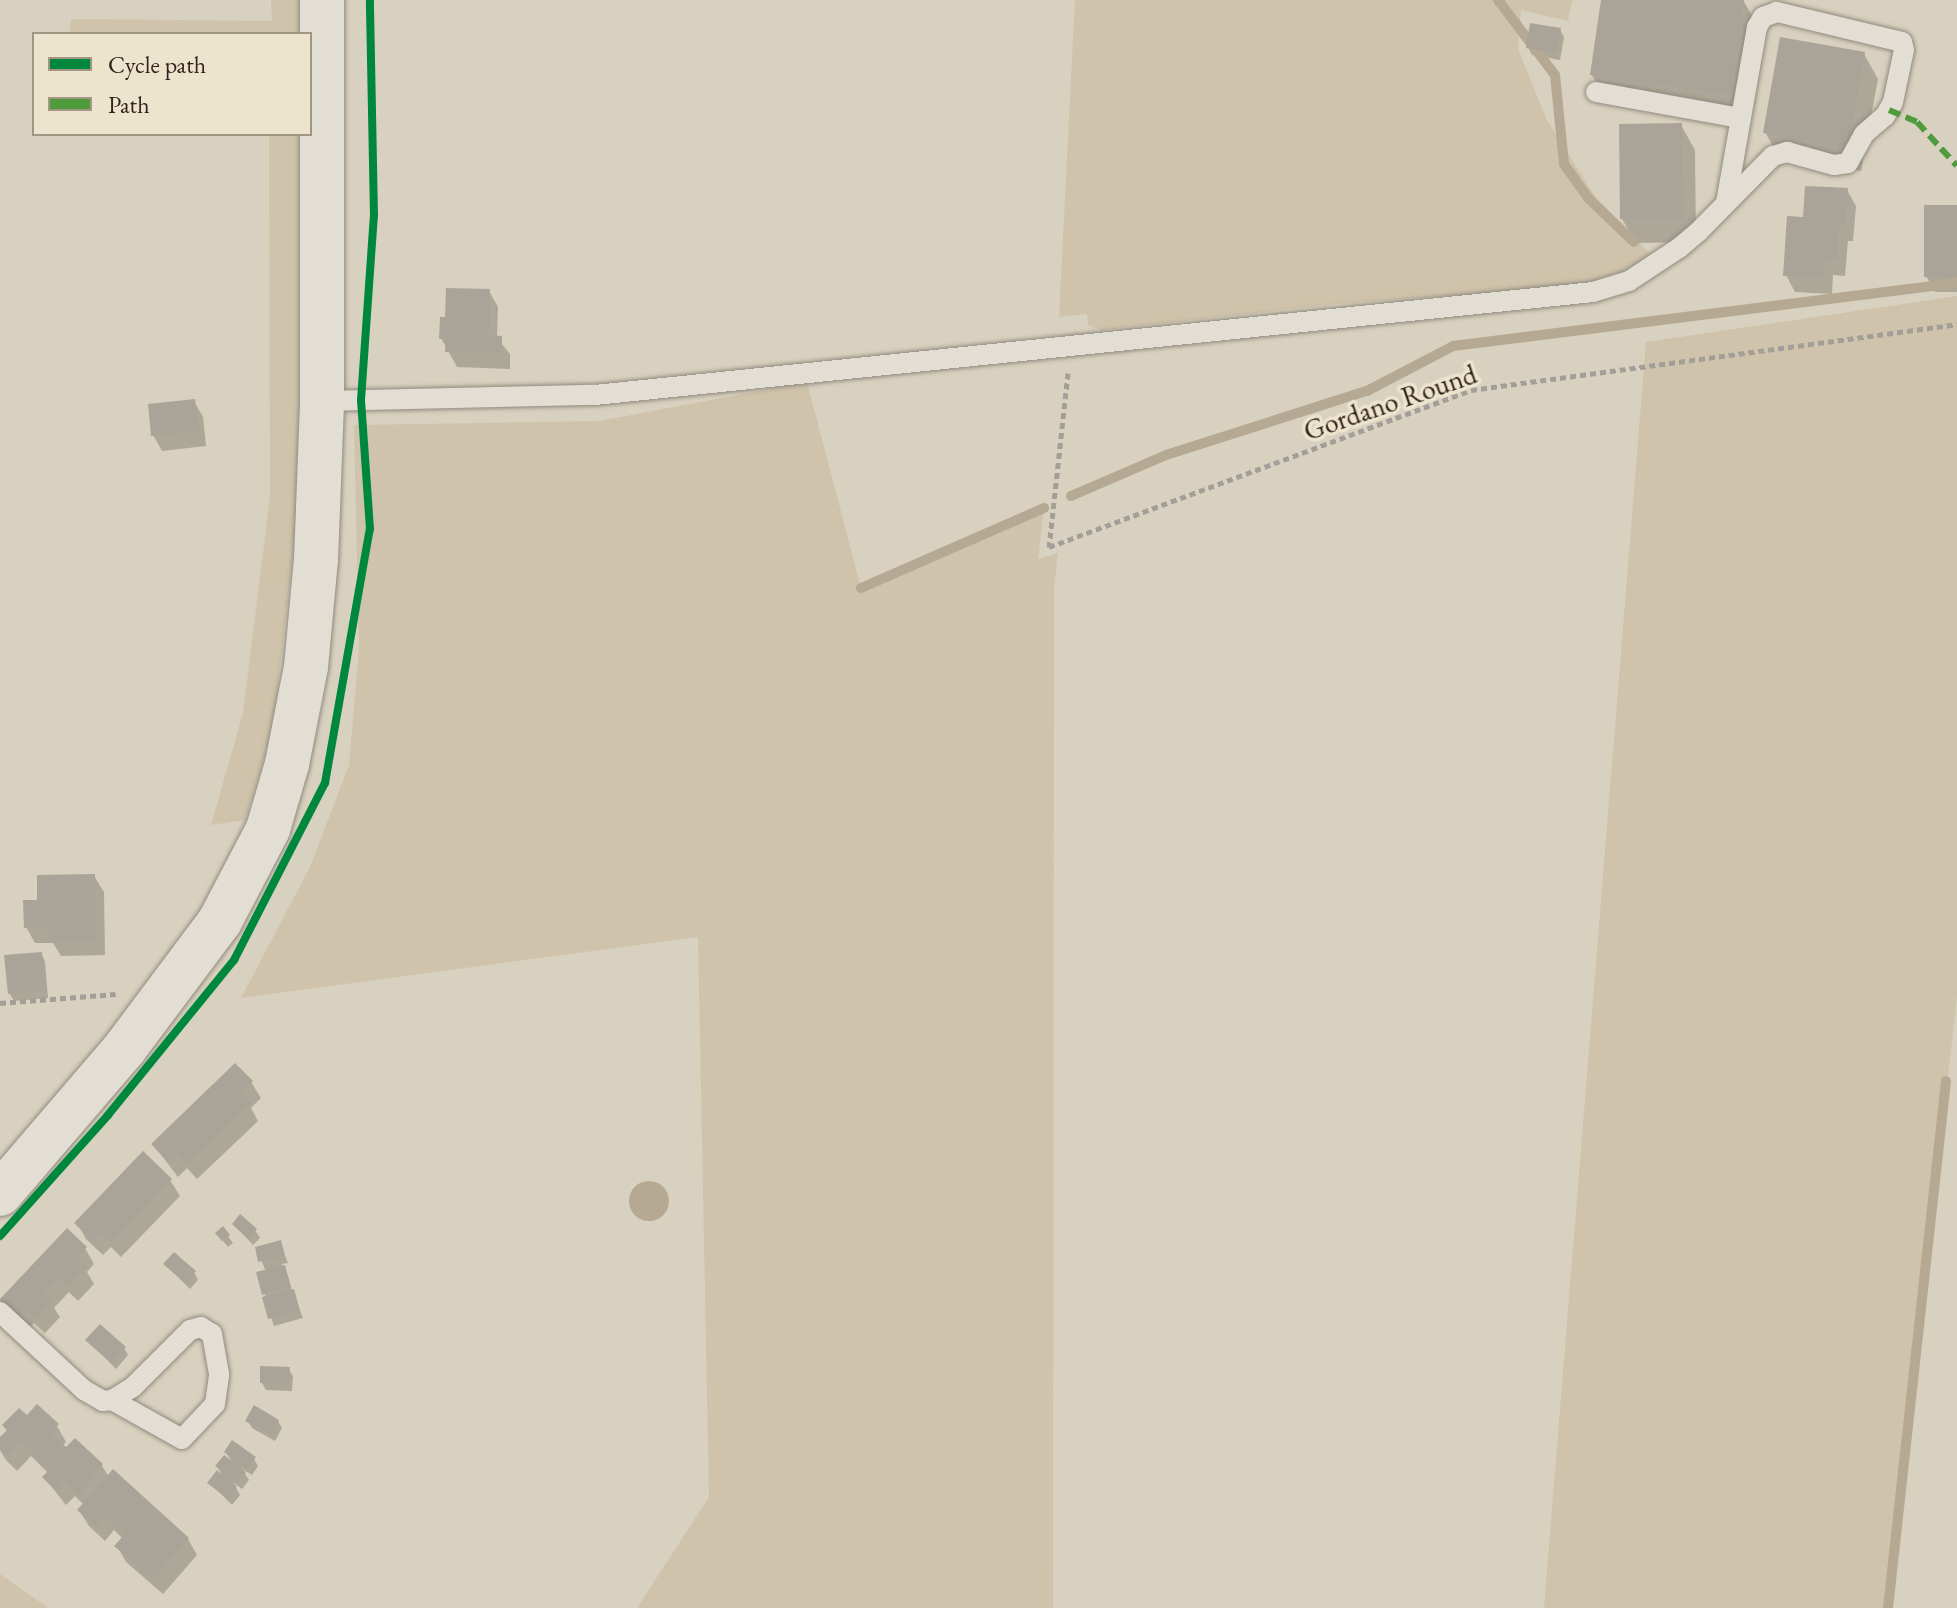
<!DOCTYPE html>
<html>
<head>
<meta charset="utf-8">
<style>
  body { margin:0 }
  #map { position:relative; width:1957px; height:1608px; overflow:hidden; background:#d9d1bf; font-family:"EB Garamond",serif }
  div>[style] { position:absolute }
  .green>* { inset:0; background:#cfc3ab }
  .water>* { inset:0; background:#b6a993 }
  .round { border-radius:50% }
  .shadow>* { inset:0; background:#0003 }
  .stream>* { height:10px; margin:-5px; padding:0 5px; transform-origin:5px; border-radius:5px; background:#b6a993 }
  .building>* { inset:0; background:#aaa397 }
  .path>* { height:5px; margin-top:-2.5px; transform-origin:0; background:repeating-linear-gradient(90deg,#a39e97 0 6px,transparent 0 10px) }
  .roads { filter:drop-shadow(0 0 2px #908a7f) drop-shadow(0 0 2px #908a7f) }
  .lane>* { height:20px; margin:-10px; padding:0 10px; transform-origin:10px; border-radius:10px; background:#e2ded4 }
  .secondary>* { height:44px; margin:-22px; padding:0 22px; transform-origin:22px; border-radius:22px; background:#e2ded4 }
  .quiet>* { height:6px; margin-top:-3px; transform-origin:0; background:repeating-linear-gradient(90deg,#509b3e 0 12px,transparent 0 18px) }
  .cycleway>* { height:8px; margin:-4px; padding:0 4px; transform-origin:4px; border-radius:4px; background:#00873e }
  span { translate:-50% -50%; white-space:nowrap; text-align:center; line-height:1.15; -webkit-text-stroke:7px #ede4ce; paint-order:stroke }
  .street-label { font-size:28px; color:#31221c }
  .legend { position:absolute; left:32px; top:32px; width:280px; height:104px; box-sizing:border-box; background:#ede4ce; border:2px solid #a29687; margin:0; padding:10px 14px; list-style:none; font-size:24px; color:#31221c }
  .legend li { display:flex; align-items:center; gap:16px; height:40px }
  .legend b { width:40px; border:2px solid #a29687 }
</style>
</head>
<body>
<div id="map">
  <div class="green">
    <div style="clip-path:polygon(271px 0,302px 0,302px 34px,69px 34px,71px 19px,272px 21px)"></div>
    <div style="clip-path:polygon(1075px 0,1572px 0,1568px 21px,1521px 10px,1518px 49px,1547px 120px,1595px 196px,1654px 258px,1623px 275px,1570px 287px,1337px 304px,1101px 330px,1088px 325px,1087px 314px,1059px 317px)"></div>
    <div style="clip-path:polygon(269px 134px,303px 134px,304px 306px,298px 508px,273px 729px,245px 820px,211px 825px,243px 713px,270px 498px)"></div>
    <div style="clip-path:polygon(1957px 296px,1957px 996px,1888px 1608px,1544px 1608px,1646px 342px)"></div>
    <div style="clip-path:polygon(807px 382px,861px 588px,1044px 508px,1038px 559px,1058px 553px,1054px 589px,1053px 1608px,637px 1608px,709px 1497px,698px 937px,241px 998px,310px 867px,349px 765px,359px 650px,354px 425px,599px 421px)"></div>
    <div style="clip-path:polygon(0 1574px,37px 1600px,49px 1608px,0 1608px)"></div>
  </div>
  <div class="water">
    <div class="round" style="left:629px;top:1181px;width:40px;height:40px"></div>
  </div>
  <div class="shadow">
    <div style="clip-path:polygon(1603px 0,1743px 0,1757px 24px,1743px 119px,1606px 99px,1592px 75px)"></div>
    <div style="clip-path:polygon(1560px 30px,1564px 37px,1560px 60px,1532px 55px,1528px 47px)"></div>
    <div style="clip-path:polygon(1864px 54px,1878px 79px,1861px 171px,1779px 157px,1765px 132px)"></div>
    <div style="clip-path:polygon(1681px 125px,1695px 150px,1696px 242px,1636px 243px,1622px 219px)"></div>
    <div style="clip-path:polygon(1847px 190px,1856px 206px,1853px 241px,1848px 241px,1845px 276px,1833px 275px,1832px 294px,1795px 292px,1786px 275px,1805px 219px)"></div>
    <div style="clip-path:polygon(1957px 207px,1957px 292px,1935px 292px,1926px 276px)"></div>
    <div style="clip-path:polygon(489px 291px,498px 307px,497px 338px,510px 354px,510px 369px,457px 367px,441px 338px)"></div>
    <div style="clip-path:polygon(194px 401px,203px 417px,206px 446px,162px 451px,153px 435px)"></div>
    <div style="clip-path:polygon(94px 876px,104px 892px,105px 955px,61px 956px,53px 943px,35px 943px,26px 927px,39px 902px)"></div>
    <div style="clip-path:polygon(41px 954px,45px 961px,48px 998px,14px 1001px,10px 994px)"></div>
    <div style="clip-path:polygon(251px 1082px,261px 1098px,251px 1108px,258px 1121px,197px 1179px,187px 1168px,178px 1177px,153px 1144px)"></div>
    <div style="clip-path:polygon(170px 1180px,180px 1196px,121px 1257px,111px 1247px,103px 1255px,86px 1239px,77px 1223px)"></div>
    <div style="clip-path:polygon(234px 1224px,255px 1230px,260px 1238px,253px 1245px)"></div>
    <div style="clip-path:polygon(67px 1231px,85px 1248px,94px 1264px,87px 1272px,94px 1284px,78px 1301px,69px 1292px,54px 1308px,60px 1317px,45px 1333px,34px 1323px,26px 1332px,10px 1317px,0 1301px)"></div>
    <div style="clip-path:polygon(228px 1236px,233px 1243px,228px 1247px,222px 1240px)"></div>
    <div style="clip-path:polygon(280px 1243px,288px 1263px,282px 1264px,303px 1318px,274px 1326px,265px 1299px,266px 1272px,257px 1249px)"></div>
    <div style="clip-path:polygon(165px 1264px,194px 1272px,198px 1280px,190px 1289px)"></div>
    <div style="clip-path:polygon(88px 1340px,124px 1348px,128px 1355px,116px 1369px)"></div>
    <div style="clip-path:polygon(288px 1369px,293px 1376px,292px 1391px,266px 1390px,262px 1383px)"></div>
    <div style="clip-path:polygon(27px 1418px,57px 1426px,66px 1442px,62px 1446px,67px 1450px,75px 1441px,102px 1466px,109px 1477px,188px 1539px,197px 1555px,163px 1594px,126px 1562px,117px 1546px,123px 1539px,114px 1530px,105px 1541px,89px 1526px,79px 1510px,84px 1505px,75px 1496px,66px 1505px,44px 1477px,48px 1473px,31px 1456px,17px 1471px,6px 1460px,0 1450px,0 1440px,8px 1432px,4px 1426px)"></div>
    <div style="clip-path:polygon(248px 1421px,278px 1421px,282px 1428px,275px 1441px,252px 1428px)"></div>
    <div style="clip-path:polygon(226px 1452px,254px 1459px,258px 1466px,252px 1475px,241px 1468px,249px 1480px,242px 1489px,233px 1482px,240px 1495px,232px 1505px,210px 1483px,224px 1478px,217px 1466px,233px 1464px)"></div>
  </div>
  <div class="stream">
    <div style="left:1498px;top:0;width:94px;rotate:52.8deg"></div>
    <div style="left:1555px;top:75px;width:89px;rotate:84.2deg"></div>
    <div style="left:1564px;top:164px;width:43px;rotate:54.5deg"></div>
    <div style="left:1589px;top:199px;width:62px;rotate:43.7deg"></div>
    <div style="left:1071px;top:496px;width:103px;rotate:-23.3deg"></div>
    <div style="left:1166px;top:455px;width:211px;rotate:-17.7deg"></div>
    <div style="left:1367px;top:391px;width:97px;rotate:-27.6deg"></div>
    <div style="left:1453px;top:346px;width:508px;rotate:-7.13deg"></div>
    <div style="left:861px;top:588px;width:200px;rotate:-23.6deg"></div>
    <div style="left:1888px;top:1608px;width:530px;rotate:-83.72deg"></div>
  </div>
  <div class="building">
    <div style="clip-path:polygon(1601px 0,1744px 0,1730px 95px,1590px 75px)"></div>
    <div style="clip-path:polygon(1530px 23px,1561px 28px,1556px 53px,1526px 48px)"></div>
    <div style="clip-path:polygon(1780px 37px,1865px 52px,1848px 148px,1763px 133px)"></div>
    <div style="clip-path:polygon(1682px 123px,1683px 218px,1620px 219px,1619px 124px)"></div>
    <div style="clip-path:polygon(1805px 186px,1848px 188px,1845px 226px,1839px 226px,1837px 260px,1825px 260px,1824px 278px,1783px 276px,1787px 216px,1803px 217px)"></div>
    <div style="clip-path:polygon(1924px 205px,1957px 205px,1957px 277px,1924px 277px)"></div>
    <div style="clip-path:polygon(446px 288px,490px 289px,489px 335px,502px 336px,502px 353px,445px 352px,446px 339px,439px 339px,440px 317px,445px 317px)"></div>
    <div style="clip-path:polygon(195px 399px,199px 430px,151px 436px,148px 404px)"></div>
    <div style="clip-path:polygon(95px 874px,97px 940px,49px 941px,49px 927px,24px 928px,23px 900px,37px 900px,37px 875px)"></div>
    <div style="clip-path:polygon(42px 952px,46px 991px,8px 994px,4px 955px)"></div>
    <div style="clip-path:polygon(235px 1063px,253px 1081px,241px 1093px,250px 1103px,187px 1164px,177px 1154px,168px 1162px,151px 1144px)"></div>
    <div style="clip-path:polygon(143px 1151px,172px 1179px,111px 1242px,101px 1233px,93px 1241px,74px 1223px)"></div>
    <div style="clip-path:polygon(240px 1214px,257px 1229px,248px 1239px,232px 1224px)"></div>
    <div style="clip-path:polygon(223px 1226px,230px 1235px,222px 1241px,215px 1233px)"></div>
    <div style="clip-path:polygon(67px 1228px,87px 1247px,77px 1258px,86px 1267px,68px 1286px,59px 1277px,44px 1293px,52px 1300px,35px 1318px,24px 1309px,16px 1318px,0 1299px)"></div>
    <div style="clip-path:polygon(281px 1240px,285px 1255px,258px 1262px,255px 1247px)"></div>
    <div style="clip-path:polygon(174px 1252px,196px 1271px,185px 1283px,163px 1264px)"></div>
    <div style="clip-path:polygon(285px 1265px,291px 1287px,262px 1295px,256px 1272px)"></div>
    <div style="clip-path:polygon(294px 1289px,300px 1311px,268px 1319px,262px 1297px)"></div>
    <div style="clip-path:polygon(100px 1324px,126px 1347px,111px 1363px,85px 1340px)"></div>
    <div style="clip-path:polygon(260px 1366px,290px 1367px,289px 1384px,260px 1383px)"></div>
    <div style="clip-path:polygon(37px 1404px,59px 1424px,51px 1433px,60px 1442px,66px 1447px,75px 1438px,103px 1464px,79px 1495px,65px 1481px,56px 1491px,42px 1477px,50px 1469px,21px 1441px,7px 1456px,0 1449px,0 1437px,7px 1430px,2px 1425px,19px 1408px,27px 1415px)"></div>
    <div style="clip-path:polygon(254px 1405px,279px 1420px,271px 1435px,245px 1421px)"></div>
    <div style="clip-path:polygon(232px 1440px,256px 1457px,247px 1469px,224px 1452px)"></div>
    <div style="clip-path:polygon(224px 1455px,246px 1472px,237px 1483px,215px 1466px)"></div>
    <div style="clip-path:polygon(113px 1469px,189px 1538px,153px 1579px,114px 1546px,125px 1534px,104px 1516px,95px 1526px,77px 1510px)"></div>
    <div style="clip-path:polygon(217px 1470px,237px 1486px,227px 1498px,207px 1483px)"></div>
  </div>
  <div class="path">
    <div style="left:1068px;top:373px;width:175px;rotate:96.2deg"></div>
    <div style="left:1049px;top:547px;width:450px;rotate:-20.4deg"></div>
    <div style="left:1471px;top:390px;width:490px;rotate:-7.7deg"></div>
    <div style="left:0;top:1003px;width:116px;rotate:-4.4deg"></div>
  </div>
  <div class="roads">
    <div class="lane">
      <div style="left:1596px;top:92px;width:147px;rotate:10.2deg"></div>
      <div style="left:322px;top:401px;width:273px;rotate:-1.3deg"></div>
      <div style="left:595px;top:395px;width:1003px;rotate:-5.89deg"></div>
      <div style="left:1593px;top:292px;width:38px;rotate:-17deg"></div>
      <div style="left:1629px;top:281px;width:60px;rotate:-33.4deg"></div>
      <div style="left:1679px;top:248px;width:25px;rotate:-40deg"></div>
      <div style="left:1698px;top:232px;width:107px;rotate:-45.4deg"></div>
      <div style="left:1773px;top:156px;width:15px;rotate:-16deg"></div>
      <div style="left:1787px;top:152px;width:49px;rotate:15.5deg"></div>
      <div style="left:1834px;top:165px;width:14px;rotate:-8deg"></div>
      <div style="left:1848px;top:163px;width:33px;rotate:-61deg"></div>
      <div style="left:1864px;top:134px;width:28px;rotate:-41deg"></div>
      <div style="left:1885px;top:116px;width:16px;rotate:-60deg"></div>
      <div style="left:1893px;top:102px;width:53px;rotate:-78.1deg"></div>
      <div style="left:1904px;top:50px;width:8px;rotate:-104deg"></div>
      <div style="left:1902px;top:42px;width:129px;rotate:-166.5deg"></div>
      <div style="left:1777px;top:12px;width:15px;rotate:160deg"></div>
      <div style="left:1763px;top:17px;width:12px;rotate:121deg"></div>
      <div style="left:1757px;top:27px;width:179px;rotate:100deg"></div>
      <div style="left:0;top:1312px;width:115px;rotate:42.9deg"></div>
      <div style="left:84px;top:1390px;width:22px;rotate:30deg"></div>
      <div style="left:103px;top:1401px;width:9px;rotate:-6deg"></div>
      <div style="left:112px;top:1400px;width:80px;rotate:29.1deg"></div>
      <div style="left:182px;top:1439px;width:48px;rotate:-46.7deg"></div>
      <div style="left:215px;top:1404px;width:30px;rotate:-82deg"></div>
      <div style="left:219px;top:1374px;width:41px;rotate:-99.9deg"></div>
      <div style="left:212px;top:1334px;width:13px;rotate:-148deg"></div>
      <div style="left:201px;top:1327px;width:11px;rotate:165deg"></div>
      <div style="left:190px;top:1330px;width:81px;rotate:135deg"></div>
      <div style="left:133px;top:1387px;width:25px;rotate:148deg"></div>
    </div>
    <div class="secondary">
      <div style="left:0;top:1194px;width:192px;rotate:-49.4deg"></div>
      <div style="left:125px;top:1048px;width:159px;rotate:-53.2deg"></div>
      <div style="left:220px;top:921px;width:104px;rotate:-62.4deg"></div>
      <div style="left:268px;top:829px;width:68px;rotate:-73.7deg"></div>
      <div style="left:287px;top:764px;width:99px;rotate:-78.9deg"></div>
      <div style="left:306px;top:667px;width:107px;rotate:-84.7deg"></div>
      <div style="left:316px;top:560px;width:159px;rotate:-87.8deg"></div>
      <div style="left:322px;top:401px;width:401px;rotate:-90deg"></div>
    </div>
  </div>
  <div class="quiet">
    <div style="left:1889px;top:110px;width:30px;rotate:23deg"></div>
    <div style="left:1917px;top:122px;width:59px;rotate:47.7deg"></div>
  </div>
  <div class="cycleway">
    <div style="left:0;top:1236px;width:162px;rotate:-48.2deg"></div>
    <div style="left:108px;top:1115px;width:200px;rotate:-50.9deg"></div>
    <div style="left:234px;top:960px;width:199px;rotate:-62.8deg"></div>
    <div style="left:325px;top:783px;width:258px;rotate:-80deg"></div>
    <div style="left:370px;top:529px;width:129px;rotate:-94deg"></div>
    <div style="left:361px;top:400px;width:184px;rotate:-86deg"></div>
    <div style="left:374px;top:216px;width:216px;rotate:-91.1deg"></div>
  </div>
  <div class="street-label">
    <span style="left:1390px;top:402px;rotate:-19deg">Gordano Round</span>
  </div>
  <ul class="legend">
  <li><b style="height:10px;background:#00873e"></b>Cycle path</li>
  <li><b style="height:10px;background:#509b3e"></b>Path</li>
  </ul>
</div>
</body>
</html>
